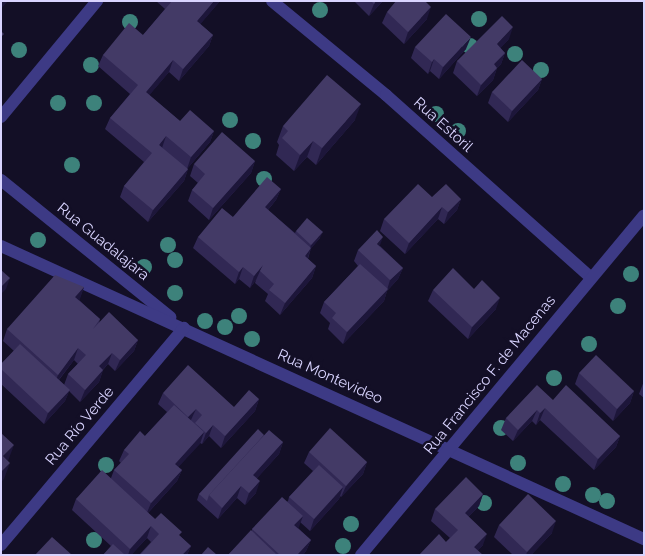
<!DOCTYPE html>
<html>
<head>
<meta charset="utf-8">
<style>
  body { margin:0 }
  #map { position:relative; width:645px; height:556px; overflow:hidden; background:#130f26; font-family:Raleway,sans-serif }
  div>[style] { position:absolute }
  .minor>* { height:12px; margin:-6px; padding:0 6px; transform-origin:6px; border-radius:6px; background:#3d3a85 }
  .trees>* { width:16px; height:16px; margin:-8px; border-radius:50%; background:#3d827b }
  .wall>* { inset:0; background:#312854 }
  .shaded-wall>* { inset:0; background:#1d163a }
  .building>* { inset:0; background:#433a66 }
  span { translate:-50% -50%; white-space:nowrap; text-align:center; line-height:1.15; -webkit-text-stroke:5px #130f26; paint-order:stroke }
  .street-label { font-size:15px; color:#d9d4ff }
  .frame { position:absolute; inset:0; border:2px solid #d9d4ff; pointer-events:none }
</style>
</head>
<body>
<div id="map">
  <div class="minor">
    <div style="left:272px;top:1px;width:148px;rotate:39.5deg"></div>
    <div style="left:386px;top:95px;width:272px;rotate:41.7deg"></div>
    <div style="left:1px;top:117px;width:151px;rotate:-50.4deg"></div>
    <div style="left:1px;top:180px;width:218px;rotate:39deg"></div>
    <div style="left:1px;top:246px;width:707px;rotate:24.5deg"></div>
    <div style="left:1px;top:545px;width:284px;rotate:-49.9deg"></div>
    <div style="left:361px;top:555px;width:442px;rotate:-50.2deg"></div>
  </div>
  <div class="trees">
    <div style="left:320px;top:10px"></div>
    <div style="left:479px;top:19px"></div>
    <div style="left:130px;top:22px"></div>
    <div style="left:470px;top:46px"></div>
    <div style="left:19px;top:50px"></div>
    <div style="left:515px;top:54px"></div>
    <div style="left:91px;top:65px"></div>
    <div style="left:541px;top:70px"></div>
    <div style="left:58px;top:103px"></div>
    <div style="left:94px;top:103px"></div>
    <div style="left:436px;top:114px"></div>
    <div style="left:230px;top:120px"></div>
    <div style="left:458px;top:131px"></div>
    <div style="left:253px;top:141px"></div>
    <div style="left:72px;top:165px"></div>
    <div style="left:264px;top:179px"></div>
    <div style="left:38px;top:240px"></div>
    <div style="left:168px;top:245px"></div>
    <div style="left:175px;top:260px"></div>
    <div style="left:144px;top:267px"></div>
    <div style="left:631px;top:274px"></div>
    <div style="left:175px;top:293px"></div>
    <div style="left:618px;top:306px"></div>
    <div style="left:239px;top:316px"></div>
    <div style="left:205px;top:321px"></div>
    <div style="left:225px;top:327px"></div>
    <div style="left:252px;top:339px"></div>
    <div style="left:589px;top:344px"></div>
    <div style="left:554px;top:378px"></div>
    <div style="left:501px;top:428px"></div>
    <div style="left:518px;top:463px"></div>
    <div style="left:106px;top:465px"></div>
    <div style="left:563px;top:484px"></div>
    <div style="left:593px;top:495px"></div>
    <div style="left:607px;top:501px"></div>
    <div style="left:484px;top:503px"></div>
    <div style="left:351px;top:524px"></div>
    <div style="left:94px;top:540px"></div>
    <div style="left:343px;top:546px"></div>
  </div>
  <div class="wall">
    <div style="clip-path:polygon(156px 1px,220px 1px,200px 24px,213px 35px,209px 46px,179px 81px,169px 72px,149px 95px,180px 121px,214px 131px,210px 142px,187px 169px,188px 169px,184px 181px,148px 222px,120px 197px,124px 186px,144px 162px,105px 129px,110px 118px,130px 94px,98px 66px,103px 55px,143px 35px,165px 9px)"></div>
    <div style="clip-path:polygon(354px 1px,383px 1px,369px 16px)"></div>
    <div style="clip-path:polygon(387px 12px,427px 19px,404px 44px,382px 23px)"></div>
    <div style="clip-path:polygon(509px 39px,500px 48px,505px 53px,501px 64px,497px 68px,493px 80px,477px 96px,453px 73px,457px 61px)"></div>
    <div style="clip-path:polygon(415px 47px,466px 49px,439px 79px,430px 71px,428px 74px,411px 58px)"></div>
    <div style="clip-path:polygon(542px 79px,538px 90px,508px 122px,488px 103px,492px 92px)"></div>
    <div style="clip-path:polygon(355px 120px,316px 165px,307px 157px,294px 171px,276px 155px,279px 145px,277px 142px,283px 126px)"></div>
    <div style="clip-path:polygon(255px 161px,251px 173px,209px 220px,188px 201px,192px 190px,198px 183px,190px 176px,194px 164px)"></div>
    <div style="clip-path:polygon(281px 189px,276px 200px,268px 210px,295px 233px,296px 231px,320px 238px,311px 248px,308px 259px,316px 266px,312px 278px,280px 315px,265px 301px,268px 294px,255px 283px,256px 280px,250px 288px,239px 279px,235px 284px,193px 248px,198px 237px)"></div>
    <div style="clip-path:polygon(432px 197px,461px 199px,457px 210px,444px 224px,438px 219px,405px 254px,380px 231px,384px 219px)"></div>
    <div style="clip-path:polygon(380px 246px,403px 268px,398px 279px,387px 291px,384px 301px,343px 344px,328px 329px,330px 323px,320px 313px,324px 302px,358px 266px,354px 261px,358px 250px)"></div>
    <div style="clip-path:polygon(evenodd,84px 287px,79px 300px,100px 319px,99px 324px,138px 340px,134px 351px,115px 371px,108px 364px,103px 370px,99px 382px,80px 402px,69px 391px,65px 401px,44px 424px,1px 384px,1px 364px,14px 351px,3px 341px,7px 329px,84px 287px,74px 360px,78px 364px,68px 374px,64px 385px,59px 380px,74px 360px)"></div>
    <div style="clip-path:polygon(433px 290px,496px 309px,468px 339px,428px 301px)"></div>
    <div style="clip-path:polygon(579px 373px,634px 391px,630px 403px,613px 421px,575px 384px)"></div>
    <div style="clip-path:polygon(644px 381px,644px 398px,639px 394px)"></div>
    <div style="clip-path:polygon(163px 393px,234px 407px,259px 399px,255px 411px,221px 448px,209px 436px,202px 444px,200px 443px,178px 467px,182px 470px,177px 481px,148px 513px,155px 519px,180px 536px,191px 546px,187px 555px,139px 555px,151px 542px,147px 538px,131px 555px,103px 555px,111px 546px,72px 510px,76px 499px,111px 478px,114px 470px,121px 463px,119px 461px,124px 450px,145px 436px,167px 412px,158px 404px)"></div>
    <div style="clip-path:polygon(553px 400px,620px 436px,616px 447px,594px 470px,540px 420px,536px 425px,532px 421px,513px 441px,501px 430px,506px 418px)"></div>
    <div style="clip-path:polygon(264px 435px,283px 442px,279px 454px,257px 478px,256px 493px,245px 505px,237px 498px,218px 519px,197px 500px,199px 494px)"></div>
    <div style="clip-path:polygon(309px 452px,367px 462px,363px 474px,341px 497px,340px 496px,339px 499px,310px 531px,300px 522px,298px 528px,311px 540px,306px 551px,303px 555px,228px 555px,252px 531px,252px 529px,288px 501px,289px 497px,313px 471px,304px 463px)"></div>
    <div style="clip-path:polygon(483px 494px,479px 506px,468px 517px,483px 545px,478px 550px,446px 542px,450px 538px,431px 521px,435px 509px)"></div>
    <div style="clip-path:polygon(499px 525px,552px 533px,531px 555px,513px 555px,494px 537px)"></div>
  </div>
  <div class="shaded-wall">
    <div style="clip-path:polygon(2px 1px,8px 1px,1px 9px,1px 2px)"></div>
    <div style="clip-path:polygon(214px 1px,220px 1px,193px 33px,197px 21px)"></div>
    <div style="clip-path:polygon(376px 1px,383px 1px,369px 16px,374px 4px)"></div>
    <div style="clip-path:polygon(431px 7px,427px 19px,404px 44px,408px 32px)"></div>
    <div style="clip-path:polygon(513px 27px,509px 39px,493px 56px,497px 44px)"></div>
    <div style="clip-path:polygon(213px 35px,209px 46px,179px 81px,183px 69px)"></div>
    <div style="clip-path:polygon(471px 37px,466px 49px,439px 79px,443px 67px)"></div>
    <div style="clip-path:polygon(505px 53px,501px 64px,489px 76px,494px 64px)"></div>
    <div style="clip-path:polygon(434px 59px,430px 71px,428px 74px,432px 62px)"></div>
    <div style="clip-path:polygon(173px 60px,169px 72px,142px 104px,146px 92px)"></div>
    <div style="clip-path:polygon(497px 68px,493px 80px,477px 96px,481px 85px)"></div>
    <div style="clip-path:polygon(542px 79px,538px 90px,508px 122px,512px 111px)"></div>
    <div style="clip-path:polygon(361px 104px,355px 120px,316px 165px,322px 148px)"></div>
    <div style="clip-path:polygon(214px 131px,210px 142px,187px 169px,191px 157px)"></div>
    <div style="clip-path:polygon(166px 136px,162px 148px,159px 145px)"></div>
    <div style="clip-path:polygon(313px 141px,307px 157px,294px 171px,300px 155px)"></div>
    <div style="clip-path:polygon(255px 161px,251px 173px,209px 220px,213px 208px)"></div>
    <div style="clip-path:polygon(188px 169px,184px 181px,148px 222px,153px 210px)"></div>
    <div style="clip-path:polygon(281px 189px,276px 200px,261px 218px,265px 207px)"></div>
    <div style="clip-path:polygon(461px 199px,457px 210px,444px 224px,448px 212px)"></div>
    <div style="clip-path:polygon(442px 207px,438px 219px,405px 254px,409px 243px)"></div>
    <div style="clip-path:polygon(323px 232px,320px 238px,309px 251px,311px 245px)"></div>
    <div style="clip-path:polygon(383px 237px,379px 248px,377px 244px)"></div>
    <div style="clip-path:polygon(311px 248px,307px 260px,305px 256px)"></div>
    <div style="clip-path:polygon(263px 265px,260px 271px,256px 280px,250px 288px,254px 276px)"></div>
    <div style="clip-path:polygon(316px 266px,312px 278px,280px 315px,285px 303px)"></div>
    <div style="clip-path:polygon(243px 267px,239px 279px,235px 284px,239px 272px)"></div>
    <div style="clip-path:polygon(403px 268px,398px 279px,387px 291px,384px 301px,343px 344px,347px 332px,387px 290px,390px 280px)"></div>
    <div style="clip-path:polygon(10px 278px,6px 289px,1px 294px,1px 287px)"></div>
    <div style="clip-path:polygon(84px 287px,80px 299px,71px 309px,75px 297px)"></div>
    <div style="clip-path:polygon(500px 298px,496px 309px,468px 339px,472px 327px)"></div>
    <div style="clip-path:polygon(138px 340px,134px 351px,115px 371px,120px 360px)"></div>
    <div style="clip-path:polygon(78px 348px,74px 360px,53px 387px,58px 375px)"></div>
    <div style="clip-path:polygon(112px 353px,108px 364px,95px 378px,99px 366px)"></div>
    <div style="clip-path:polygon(103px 370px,99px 382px,80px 402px,85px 390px)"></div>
    <div style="clip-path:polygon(70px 390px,65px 401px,44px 424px,48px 413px)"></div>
    <div style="clip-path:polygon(634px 391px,630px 403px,613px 421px,617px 409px)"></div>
    <div style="clip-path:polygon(259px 399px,255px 411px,221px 448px,225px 436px)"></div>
    <div style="clip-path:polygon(545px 408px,540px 420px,536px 425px,540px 413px)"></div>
    <div style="clip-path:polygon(196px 409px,191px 420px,184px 428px,188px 417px)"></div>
    <div style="clip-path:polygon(537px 410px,532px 421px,513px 441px,518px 430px)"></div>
    <div style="clip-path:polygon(213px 425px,209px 436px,202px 444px,206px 433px)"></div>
    <div style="clip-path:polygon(204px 432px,200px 444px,171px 475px,175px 464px)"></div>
    <div style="clip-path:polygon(620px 436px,616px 447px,594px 470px,598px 459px)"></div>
    <div style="clip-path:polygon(283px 442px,279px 454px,249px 487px,253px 475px)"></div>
    <div style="clip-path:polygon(14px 445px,8px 461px,3px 456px)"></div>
    <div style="clip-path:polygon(367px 462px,363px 474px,341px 497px,346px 486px)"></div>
    <div style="clip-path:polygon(10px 463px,4px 479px,1px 482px,1px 472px)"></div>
    <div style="clip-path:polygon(182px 470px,177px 481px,146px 515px,151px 503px)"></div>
    <div style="clip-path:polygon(260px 481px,256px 493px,245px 505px,249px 493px)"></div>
    <div style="clip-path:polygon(241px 486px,237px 498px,218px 519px,222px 508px)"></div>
    <div style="clip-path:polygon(343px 487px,339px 499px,310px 531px,314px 519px)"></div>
    <div style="clip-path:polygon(483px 494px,479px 506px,460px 525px,465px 513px)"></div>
    <div style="clip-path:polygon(303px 516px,299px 527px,290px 536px,294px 525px)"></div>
    <div style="clip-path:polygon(556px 521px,552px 533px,531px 555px,526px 555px,527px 552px)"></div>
    <div style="clip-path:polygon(151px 526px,147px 538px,131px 555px,128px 555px,130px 549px)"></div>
    <div style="clip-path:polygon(487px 534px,483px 545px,474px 555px,474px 547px)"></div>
    <div style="clip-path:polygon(311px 540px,306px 551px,303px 555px,297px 555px)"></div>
    <div style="clip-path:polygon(191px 546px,187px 555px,182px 555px)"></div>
  </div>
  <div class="building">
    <div style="clip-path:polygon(172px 1px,214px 1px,197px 21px,213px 35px,183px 69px,173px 60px,146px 92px,180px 121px,190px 110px,214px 131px,191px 157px,166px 136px,159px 145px,188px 169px,153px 210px,124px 186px,152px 153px,110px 118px,138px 85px,103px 55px,129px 23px,143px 35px)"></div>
    <div style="clip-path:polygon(371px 1px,376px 1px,374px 4px)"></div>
    <div style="clip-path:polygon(396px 1px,425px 1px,431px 7px,408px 32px,387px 12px)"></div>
    <div style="clip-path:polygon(446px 14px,471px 37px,443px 67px,434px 59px,432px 62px,415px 47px)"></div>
    <div style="clip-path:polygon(502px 16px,513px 27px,497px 44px,505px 53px,494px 64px,497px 68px,481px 85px,457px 61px)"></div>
    <div style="clip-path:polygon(1px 31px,4px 34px,1px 37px)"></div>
    <div style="clip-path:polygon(522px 60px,542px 79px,512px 111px,492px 92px)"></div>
    <div style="clip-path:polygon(327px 75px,361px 104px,322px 148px,313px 141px,300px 155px,282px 138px,288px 131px,283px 126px)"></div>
    <div style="clip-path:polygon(222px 132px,255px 161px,213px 208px,192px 190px,205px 174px,194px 164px)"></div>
    <div style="clip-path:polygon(267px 177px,281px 189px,265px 207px,311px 248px,305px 256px,316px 266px,285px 303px,269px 290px,274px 284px,260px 271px,263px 265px,254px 276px,243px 267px,239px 272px,198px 237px,222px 208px,233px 217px)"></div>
    <div style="clip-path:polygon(418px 184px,432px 197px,446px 184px,461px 199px,448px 212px,442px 207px,409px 243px,384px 219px)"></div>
    <div style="clip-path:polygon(307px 218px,323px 232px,311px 245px,296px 231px)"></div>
    <div style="clip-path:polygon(377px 230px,383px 237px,377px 244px,403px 268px,390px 280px,358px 250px)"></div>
    <div style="clip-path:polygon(360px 264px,388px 289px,347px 332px,332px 318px,336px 313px,324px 302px)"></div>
    <div style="clip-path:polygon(453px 268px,474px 289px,482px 280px,500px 298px,472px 327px,433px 290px)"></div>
    <div style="clip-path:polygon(1px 270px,10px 278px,1px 287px)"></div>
    <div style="clip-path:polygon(55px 275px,84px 287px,75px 297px,100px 319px,93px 329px,109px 312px,138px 340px,120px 360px,112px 353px,99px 366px,103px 370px,85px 390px,68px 374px,86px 355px,78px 348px,58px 375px,7px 329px)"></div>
    <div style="clip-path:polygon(20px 344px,70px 390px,48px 413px,1px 369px,1px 364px)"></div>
    <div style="clip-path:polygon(596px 355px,634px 391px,617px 409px,579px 373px)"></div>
    <div style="clip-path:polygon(188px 365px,234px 407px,249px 390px,259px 399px,225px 436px,213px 425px,206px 433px,195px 423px,202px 415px,196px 409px,188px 417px,163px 393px)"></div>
    <div style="clip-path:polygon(537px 385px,553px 400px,566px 385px,620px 436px,598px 459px,545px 408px,540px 413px,537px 410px,518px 430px,506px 418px)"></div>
    <div style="clip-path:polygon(174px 405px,204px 432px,175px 464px,182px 470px,151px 503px,114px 470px,129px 454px,124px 450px,140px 431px,145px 436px)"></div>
    <div style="clip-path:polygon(330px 428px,367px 462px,346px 486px,309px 452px)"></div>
    <div style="clip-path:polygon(258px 429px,264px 435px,209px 495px,207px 501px,199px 494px)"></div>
    <div style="clip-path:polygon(269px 430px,283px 442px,253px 475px,260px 481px,249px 493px,241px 486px,222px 508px,209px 495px)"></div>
    <div style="clip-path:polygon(1px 433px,14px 445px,3px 456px,10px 463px,1px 472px)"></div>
    <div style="clip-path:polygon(319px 465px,343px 487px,314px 519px,289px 497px)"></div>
    <div style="clip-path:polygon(102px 470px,155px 519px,161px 513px,182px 532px,179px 535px,191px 546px,182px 555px,140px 555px,159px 534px,151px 526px,130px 549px,76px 499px)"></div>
    <div style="clip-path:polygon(466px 477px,483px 494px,465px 513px,487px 534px,474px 547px,483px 555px,419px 555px,439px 534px,446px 542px,458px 530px,435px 509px)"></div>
    <div style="clip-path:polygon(528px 494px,556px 521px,527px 552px,499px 525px)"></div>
    <div style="clip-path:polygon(282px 497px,303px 516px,294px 525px,311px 540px,297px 555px,280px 555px,252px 529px)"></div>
    <div style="clip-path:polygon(251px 530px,277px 555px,228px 555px)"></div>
    <div style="clip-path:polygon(52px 537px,72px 555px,35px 555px)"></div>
    <div style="clip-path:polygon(113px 544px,125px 555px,103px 555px)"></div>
    <div style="clip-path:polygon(208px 547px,217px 555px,201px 555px)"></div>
  </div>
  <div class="street-label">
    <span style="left:443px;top:125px;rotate:42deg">Rua Estoril</span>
    <span style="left:103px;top:242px;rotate:39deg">Rua Guadalajara</span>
    <span style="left:490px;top:375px;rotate:-51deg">Rua Francisco F. de Macenas</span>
    <span style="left:330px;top:377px;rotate:24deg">Rua Montevideo</span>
    <span style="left:80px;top:426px;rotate:-50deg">Rua Río Verde</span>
  </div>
  <div class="frame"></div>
</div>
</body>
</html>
